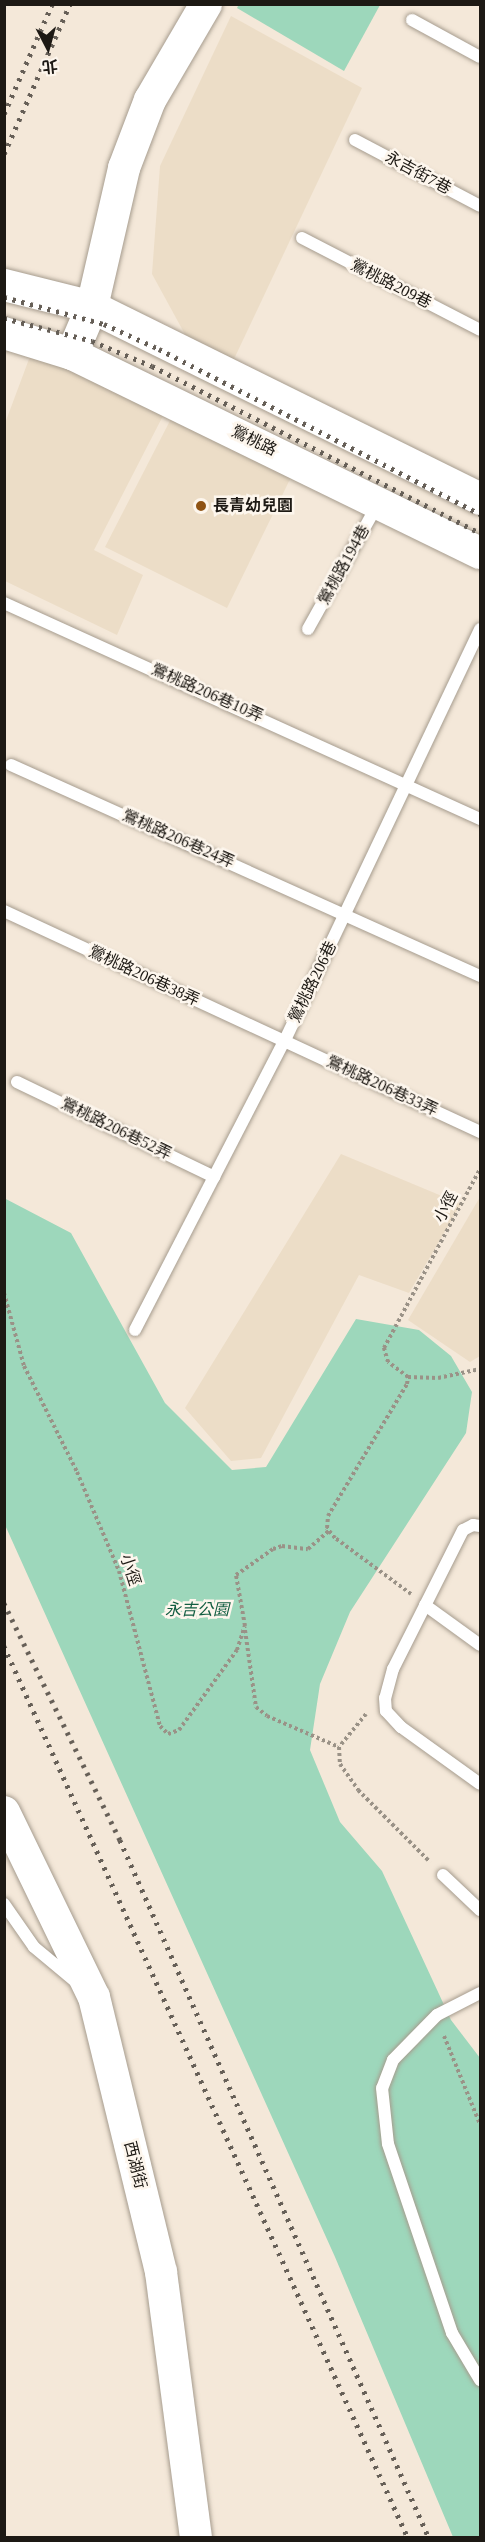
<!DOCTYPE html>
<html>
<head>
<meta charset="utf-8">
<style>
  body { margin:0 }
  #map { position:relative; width:485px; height:2542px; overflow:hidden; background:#f4e8d9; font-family:"Times New Roman","Noto Sans TC",serif }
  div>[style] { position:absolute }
  .built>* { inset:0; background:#ecddc7 }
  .green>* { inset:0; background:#9dd7bb }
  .path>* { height:4px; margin-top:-2px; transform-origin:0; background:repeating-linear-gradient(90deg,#9a9287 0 3px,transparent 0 6px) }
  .roads { filter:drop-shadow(0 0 2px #a69c8e) drop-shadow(0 0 2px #a69c8e) }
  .lane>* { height:12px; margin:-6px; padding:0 6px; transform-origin:6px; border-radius:6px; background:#fff }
  .secondary>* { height:32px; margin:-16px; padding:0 16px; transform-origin:16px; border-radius:16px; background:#fff }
  .rail>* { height:4.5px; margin-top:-2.25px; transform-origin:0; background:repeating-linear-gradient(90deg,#665f57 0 3px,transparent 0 9px) }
  .dots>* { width:16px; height:16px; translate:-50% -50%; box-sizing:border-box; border:3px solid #fdf6ed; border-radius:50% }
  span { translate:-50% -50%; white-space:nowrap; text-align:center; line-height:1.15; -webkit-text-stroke:5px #fdf6ed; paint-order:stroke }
  .street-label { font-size:16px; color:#1d1914 }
  .poi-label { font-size:16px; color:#1d1914; font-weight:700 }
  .left { translate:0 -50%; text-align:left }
  .park-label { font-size:16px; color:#125d41; font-style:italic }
  .frame { position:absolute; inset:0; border:6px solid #1d1914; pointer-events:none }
  .north { position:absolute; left:18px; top:18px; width:60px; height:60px; -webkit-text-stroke:4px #fdf6ed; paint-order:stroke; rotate:174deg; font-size:16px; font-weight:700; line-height:24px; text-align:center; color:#1d1914 }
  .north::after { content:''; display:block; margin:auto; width:21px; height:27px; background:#1d1914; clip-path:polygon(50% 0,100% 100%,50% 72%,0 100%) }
</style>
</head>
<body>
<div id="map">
  <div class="built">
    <div style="clip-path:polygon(231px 16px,362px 88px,234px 359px,187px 338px,152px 274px,160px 166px)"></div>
    <div style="clip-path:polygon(32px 351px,167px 408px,94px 550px,143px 575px,117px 635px,5px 581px,4px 426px)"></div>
    <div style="clip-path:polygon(176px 409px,297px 465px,227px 608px,105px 547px)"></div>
    <div style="clip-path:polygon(341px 1154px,461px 1204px,409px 1293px,359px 1275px,261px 1458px,231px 1461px,185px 1408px)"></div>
    <div style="clip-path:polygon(480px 1197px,480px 1356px,470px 1362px,408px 1320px)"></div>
  </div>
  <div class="green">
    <div style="clip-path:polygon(239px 4px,380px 4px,380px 5px,344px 71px,237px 8px)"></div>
    <div style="clip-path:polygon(4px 1198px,71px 1233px,165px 1403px,232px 1470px,266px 1467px,356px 1319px,419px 1330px,451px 1356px,472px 1392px,466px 1433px,350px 1612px,320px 1684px,310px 1750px,340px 1822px,382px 1871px,451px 2020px,480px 2058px,480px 2537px,453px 2537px,335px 2257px,5px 1525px)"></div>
  </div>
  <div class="path">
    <div style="left:4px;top:1293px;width:76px;rotate:74.7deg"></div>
    <div style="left:24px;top:1366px;width:119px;rotate:63.4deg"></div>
    <div style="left:77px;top:1472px;width:108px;rotate:67deg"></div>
    <div style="left:119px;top:1571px;width:160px;rotate:75.2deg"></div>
    <div style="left:160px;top:1726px;width:11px;rotate:45deg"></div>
    <div style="left:168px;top:1734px;width:12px;rotate:-20deg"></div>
    <div style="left:179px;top:1730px;width:99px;rotate:-54.1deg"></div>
    <div style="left:237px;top:1650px;width:25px;rotate:-72deg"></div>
    <div style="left:245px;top:1626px;width:52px;rotate:-100deg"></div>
    <div style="left:236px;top:1575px;width:45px;rotate:-35.1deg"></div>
    <div style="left:273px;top:1549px;width:9px;rotate:-18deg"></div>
    <div style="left:282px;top:1546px;width:26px;rotate:7deg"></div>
    <div style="left:308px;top:1549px;width:28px;rotate:-41deg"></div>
    <div style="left:408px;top:1377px;width:30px;rotate:2deg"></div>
    <div style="left:438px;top:1378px;width:43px;rotate:-12.1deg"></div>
    <div style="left:411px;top:1594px;width:94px;rotate:-143.6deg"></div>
    <div style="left:335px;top:1538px;width:13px;rotate:-129deg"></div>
    <div style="left:327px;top:1528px;width:12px;rotate:-85deg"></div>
    <div style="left:328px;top:1516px;width:154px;rotate:-59.1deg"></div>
    <div style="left:407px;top:1384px;width:7px;rotate:-82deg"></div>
    <div style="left:408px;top:1377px;width:25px;rotate:-143deg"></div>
    <div style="left:388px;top:1362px;width:15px;rotate:-106deg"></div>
    <div style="left:384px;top:1348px;width:203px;rotate:-61.8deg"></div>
    <div style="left:245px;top:1630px;width:78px;rotate:81.9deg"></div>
    <div style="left:256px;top:1707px;width:14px;rotate:39deg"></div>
    <div style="left:267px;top:1716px;width:78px;rotate:23.3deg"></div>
    <div style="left:366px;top:1714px;width:43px;rotate:129.3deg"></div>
    <div style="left:339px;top:1747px;width:17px;rotate:87deg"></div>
    <div style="left:340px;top:1764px;width:32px;rotate:55deg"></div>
    <div style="left:358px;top:1790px;width:102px;rotate:45deg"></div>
    <div style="left:444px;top:2036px;width:95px;rotate:67.8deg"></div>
  </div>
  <div class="roads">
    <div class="lane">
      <div style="left:412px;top:20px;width:77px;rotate:28.6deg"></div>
      <div style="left:355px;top:140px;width:141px;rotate:27.8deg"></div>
      <div style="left:302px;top:238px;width:200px;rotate:27.3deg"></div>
      <div style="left:4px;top:603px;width:523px;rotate:24.41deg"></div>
      <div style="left:308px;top:629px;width:143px;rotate:-60.8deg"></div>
      <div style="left:11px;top:765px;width:514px;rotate:24.22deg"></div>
      <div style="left:4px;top:911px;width:525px;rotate:24.9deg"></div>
      <div style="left:17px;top:1082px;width:219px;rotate:25.7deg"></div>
      <div style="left:135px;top:1330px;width:326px;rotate:-62.7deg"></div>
      <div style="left:285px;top:1040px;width:455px;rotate:-64.6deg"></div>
      <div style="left:480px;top:1526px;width:7px;rotate:-172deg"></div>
      <div style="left:473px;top:1525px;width:11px;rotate:153deg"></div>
      <div style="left:463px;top:1530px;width:156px;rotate:116.7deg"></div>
      <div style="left:393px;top:1669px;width:30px;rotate:105deg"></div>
      <div style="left:385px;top:1698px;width:13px;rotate:86deg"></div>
      <div style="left:386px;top:1711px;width:22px;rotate:47deg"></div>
      <div style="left:401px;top:1727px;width:97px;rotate:35.8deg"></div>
      <div style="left:425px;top:1605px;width:68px;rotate:36deg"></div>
      <div style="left:443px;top:1875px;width:51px;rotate:43.4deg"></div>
      <div style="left:4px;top:1904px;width:52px;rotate:55.1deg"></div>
      <div style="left:34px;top:1947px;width:55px;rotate:39.8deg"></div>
      <div style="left:480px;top:1993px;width:48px;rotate:152.9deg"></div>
      <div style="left:437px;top:2015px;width:63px;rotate:134.4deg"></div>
      <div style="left:393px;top:2060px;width:30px;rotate:111deg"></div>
      <div style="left:382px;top:2088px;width:56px;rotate:83.9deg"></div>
      <div style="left:388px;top:2144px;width:200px;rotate:71.3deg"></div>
      <div style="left:452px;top:2333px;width:55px;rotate:59.2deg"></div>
    </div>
    <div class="secondary">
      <div style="left:4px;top:285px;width:91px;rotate:14deg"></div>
      <div style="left:92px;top:307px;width:433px;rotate:26.3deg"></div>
      <div style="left:4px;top:333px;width:71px;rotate:17.2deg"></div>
      <div style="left:72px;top:354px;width:454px;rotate:26deg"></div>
      <div style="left:72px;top:354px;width:51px;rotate:-66.9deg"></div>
      <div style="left:92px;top:307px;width:143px;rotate:-77deg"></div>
      <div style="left:124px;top:168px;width:73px;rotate:-69.1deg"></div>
      <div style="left:150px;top:100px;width:111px;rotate:-59.7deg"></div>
      <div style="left:4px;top:1812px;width:206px;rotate:64.1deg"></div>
      <div style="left:94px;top:1997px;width:283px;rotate:76.3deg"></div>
      <div style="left:161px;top:2272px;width:268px;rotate:82.5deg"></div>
    </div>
  </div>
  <div class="rail">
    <div style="left:4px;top:114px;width:120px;rotate:-66.4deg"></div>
    <div style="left:4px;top:154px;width:164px;rotate:-66.3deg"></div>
    <div style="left:4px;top:297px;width:104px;rotate:15.1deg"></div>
    <div style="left:104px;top:324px;width:60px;rotate:24.4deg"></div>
    <div style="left:159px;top:349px;width:361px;rotate:27.2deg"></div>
    <div style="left:4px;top:318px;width:91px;rotate:14.6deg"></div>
    <div style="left:92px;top:341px;width:65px;rotate:22.6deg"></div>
    <div style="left:152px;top:366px;width:368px;rotate:27deg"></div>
    <div style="left:4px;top:1603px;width:264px;rotate:63.9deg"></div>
    <div style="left:120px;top:1840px;width:763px;rotate:66.12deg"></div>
    <div style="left:4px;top:1646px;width:979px;rotate:65.63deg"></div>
  </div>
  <div class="dots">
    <div style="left:201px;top:506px;background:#8f5314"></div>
  </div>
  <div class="street-label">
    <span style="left:418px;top:173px;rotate:28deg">永吉街7巷</span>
    <span style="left:391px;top:284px;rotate:27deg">鶯桃路209巷</span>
    <span style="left:254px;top:441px;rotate:26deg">鶯桃路</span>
    <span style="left:344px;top:565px;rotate:-61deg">鶯桃路194巷</span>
    <span style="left:207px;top:693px;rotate:24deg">鶯桃路206巷10弄</span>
    <span style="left:178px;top:839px;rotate:24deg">鶯桃路206巷24弄</span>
    <span style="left:144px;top:976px;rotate:25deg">鶯桃路206巷38弄</span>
    <span style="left:313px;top:982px;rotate:-64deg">鶯桃路206巷</span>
    <span style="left:382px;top:1086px;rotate:25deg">鶯桃路206巷33弄</span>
    <span style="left:116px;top:1129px;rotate:26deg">鶯桃路206巷52弄</span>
    <span style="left:446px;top:1207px;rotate:-62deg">小徑</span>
    <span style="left:130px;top:1570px;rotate:72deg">小徑</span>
    <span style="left:135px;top:2165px;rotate:76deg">西湖街</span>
  </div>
  <div class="poi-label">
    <span class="left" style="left:213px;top:506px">長青幼兒園</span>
  </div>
  <div class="park-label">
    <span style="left:197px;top:1610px">永吉公園</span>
  </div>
  <div class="frame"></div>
  <div class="north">北</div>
</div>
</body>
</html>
